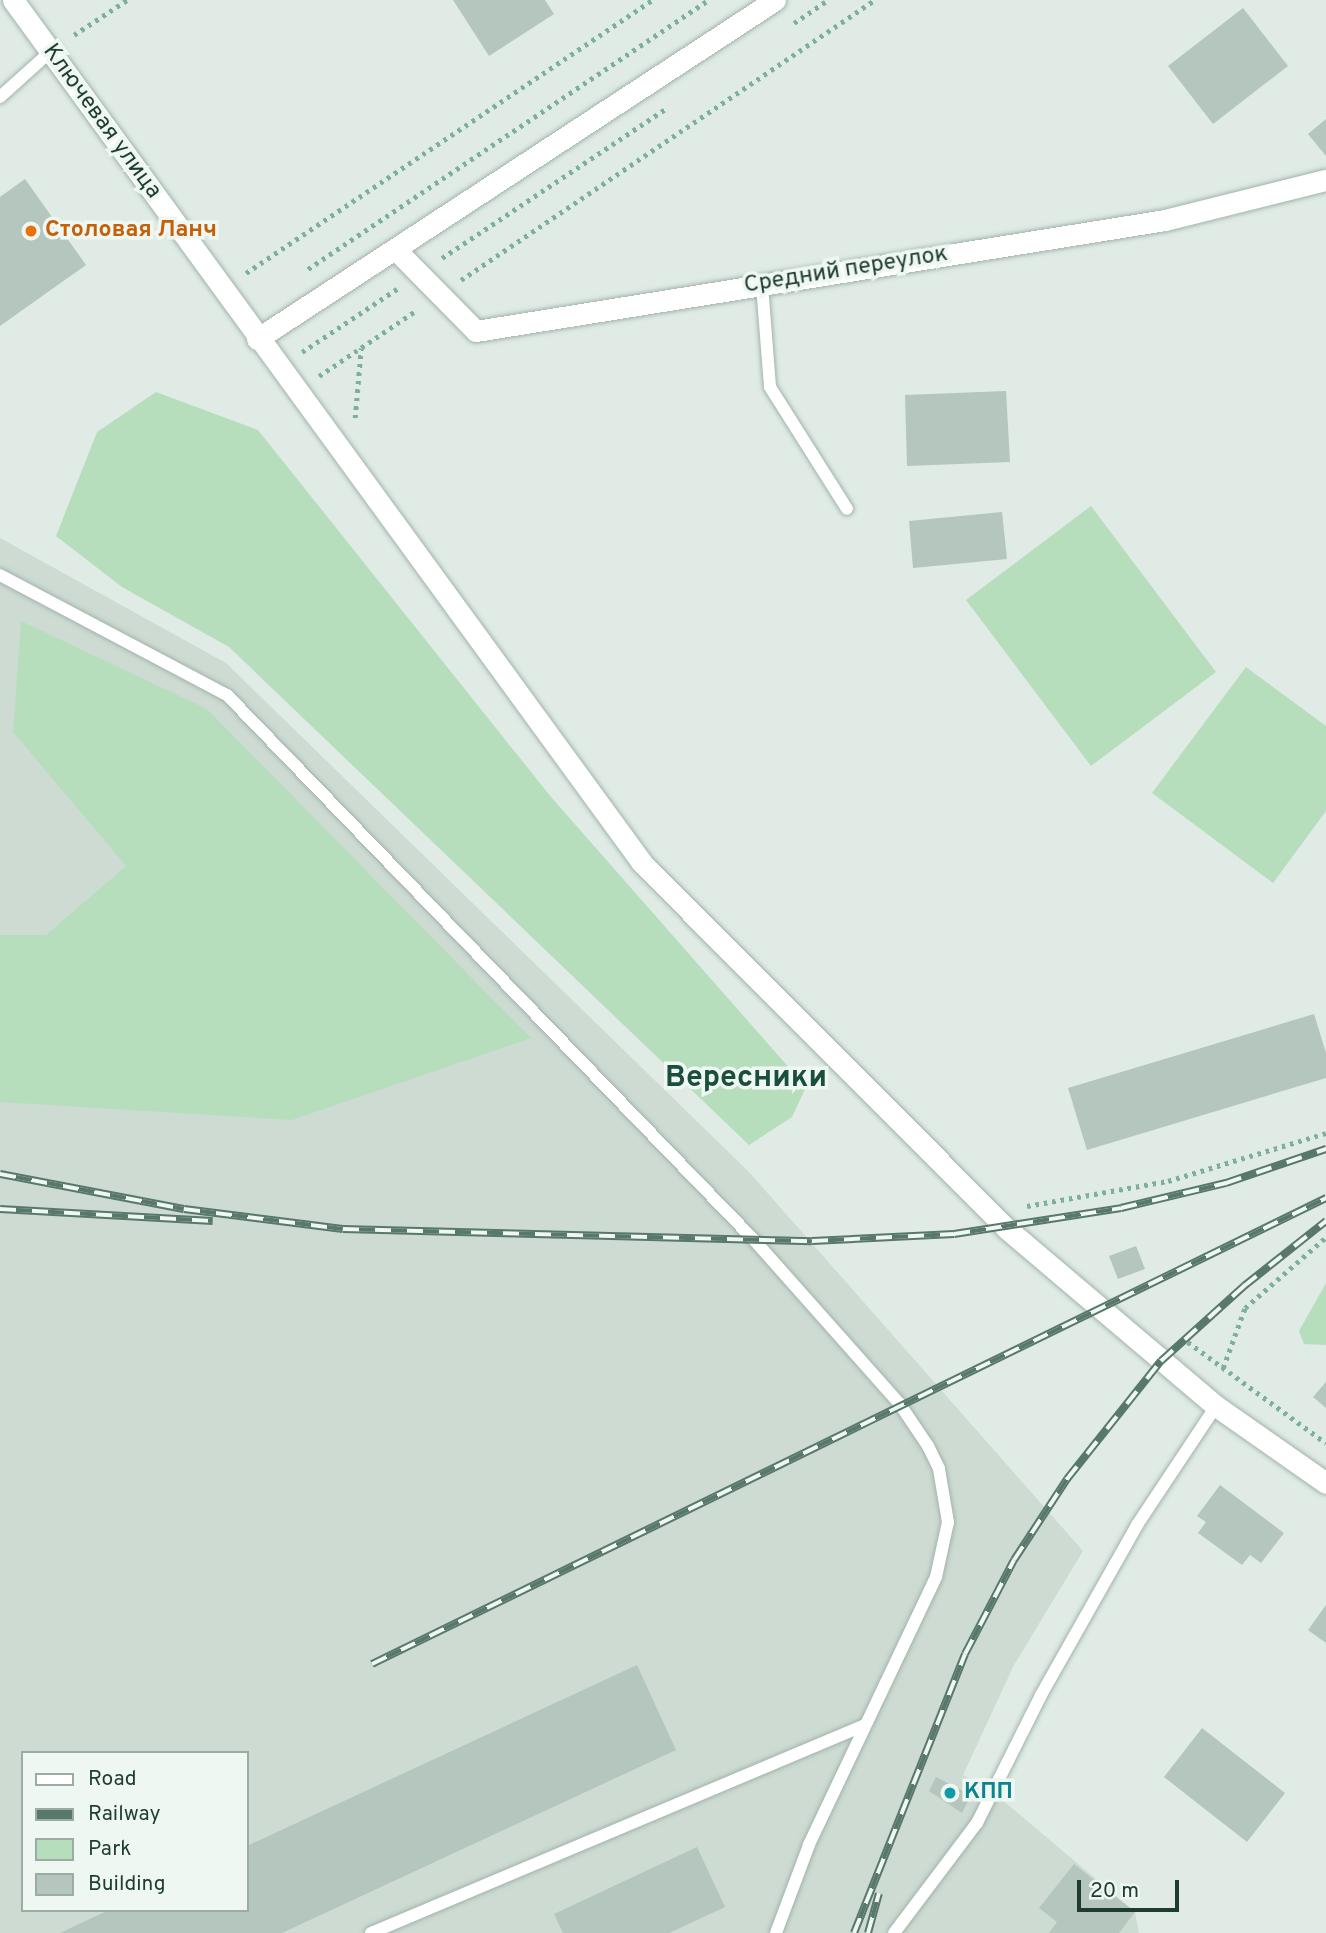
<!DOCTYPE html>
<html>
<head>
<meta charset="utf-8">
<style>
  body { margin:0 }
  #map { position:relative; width:1326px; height:1933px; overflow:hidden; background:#dfebe4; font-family:Overpass,sans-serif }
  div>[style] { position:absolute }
  .built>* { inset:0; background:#cddbd3 }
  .green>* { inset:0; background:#b6debd }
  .building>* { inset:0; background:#b4c6bd }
  .path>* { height:4.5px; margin-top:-2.25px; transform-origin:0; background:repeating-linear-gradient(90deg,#7db09b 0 3.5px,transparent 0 8.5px) }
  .roads { filter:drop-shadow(0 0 2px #a2b3ab) drop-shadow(0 0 2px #a2b3ab) }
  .lane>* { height:12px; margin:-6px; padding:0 6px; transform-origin:6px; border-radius:6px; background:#fff }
  .street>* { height:21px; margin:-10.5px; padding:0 10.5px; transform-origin:10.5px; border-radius:10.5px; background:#fff }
  .rail>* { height:8px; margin-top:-4px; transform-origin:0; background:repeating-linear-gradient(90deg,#eff7f3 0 16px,#59786c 0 32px); box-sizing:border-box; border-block:2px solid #59786c }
  .dots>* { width:19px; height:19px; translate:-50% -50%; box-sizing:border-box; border:4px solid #eff7f3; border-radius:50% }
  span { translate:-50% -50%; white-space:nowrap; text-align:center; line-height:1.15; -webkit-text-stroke:7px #eff7f3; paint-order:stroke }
  .street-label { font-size:23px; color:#1f3c31 }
  .food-label { font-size:23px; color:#c56008; font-weight:700 }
  .left { translate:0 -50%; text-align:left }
  .culture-label { font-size:23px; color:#0d838f; font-weight:700 }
  .district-label { font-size:30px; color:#1a4e3d; font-weight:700 }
  .legend { position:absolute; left:21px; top:1751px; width:228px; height:161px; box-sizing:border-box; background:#eff7f3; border:2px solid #9caca5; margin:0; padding:9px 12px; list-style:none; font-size:21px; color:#1f3c31 }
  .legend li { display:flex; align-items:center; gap:14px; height:35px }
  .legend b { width:35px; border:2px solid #9caca5 }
  .scale { position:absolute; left:1077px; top:1880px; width:102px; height:32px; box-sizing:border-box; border:4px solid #1f3c31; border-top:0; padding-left:9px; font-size:21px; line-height:24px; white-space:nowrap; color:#1f3c31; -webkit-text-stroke:5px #eff7f3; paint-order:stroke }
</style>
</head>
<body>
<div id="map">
  <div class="built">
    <div style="clip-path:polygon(evenodd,0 538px,226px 663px,749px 1172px,1083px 1551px,1014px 1665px,963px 1775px,994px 1793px,1135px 1912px,1139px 1933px,0 1933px,0 538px,23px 1753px,247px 1753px,247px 1910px,23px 1910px,23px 1753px)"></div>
  </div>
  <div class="green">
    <div style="clip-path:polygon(156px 392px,258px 430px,551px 797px,806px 1087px,792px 1117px,749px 1145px,229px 647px,122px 587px,56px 536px,97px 432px)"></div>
    <div style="clip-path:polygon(1091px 506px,1216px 672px,1091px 766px,966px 600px)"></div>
    <div style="clip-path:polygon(21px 621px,207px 709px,531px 1038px,292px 1120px,0 1102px,0 935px,46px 935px,126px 866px,13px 732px)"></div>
    <div style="clip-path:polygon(1246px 667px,1326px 726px,1326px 811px,1273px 883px,1152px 793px)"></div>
    <div style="clip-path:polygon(1326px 1283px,1326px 1345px,1304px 1344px,1299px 1331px)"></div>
  </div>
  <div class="building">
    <div style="clip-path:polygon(453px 0,545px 0,554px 14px,489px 56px)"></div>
    <div style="clip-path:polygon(1243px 8px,1288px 66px,1213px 124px,1168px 66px)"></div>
    <div style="clip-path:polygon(1326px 119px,1326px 156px,1308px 134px)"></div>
    <div style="clip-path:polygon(25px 179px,86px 265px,0 326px,0 197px)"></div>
    <div style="clip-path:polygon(1006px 391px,1010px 462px,907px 466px,905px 395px)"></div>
    <div style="clip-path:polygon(1002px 512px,1007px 559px,913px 568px,909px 521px)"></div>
    <div style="clip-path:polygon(1314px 1014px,1326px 1053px,1326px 1078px,1087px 1150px,1068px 1088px)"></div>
    <div style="clip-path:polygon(1136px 1246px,1145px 1269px,1118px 1279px,1109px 1256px)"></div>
    <div style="clip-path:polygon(1326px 1382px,1326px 1408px,1313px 1397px)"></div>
    <div style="clip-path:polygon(1220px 1485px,1284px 1533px,1261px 1563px,1250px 1555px,1242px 1565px,1198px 1533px,1206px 1522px,1197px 1516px)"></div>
    <div style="clip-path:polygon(1326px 1605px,1326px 1643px,1308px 1630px)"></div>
    <div style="clip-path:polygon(637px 1665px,676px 1750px,282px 1933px,60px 1933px,109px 1910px,247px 1910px,247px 1846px)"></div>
    <div style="clip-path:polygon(1202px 1728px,1285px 1793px,1247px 1842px,1164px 1777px)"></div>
    <div style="clip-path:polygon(936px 1777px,971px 1795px,962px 1813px,929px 1791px)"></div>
    <div style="clip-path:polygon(697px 1847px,725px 1907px,669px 1933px,563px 1933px,554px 1914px)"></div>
    <div style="clip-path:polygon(1074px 1864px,1135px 1912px,1119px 1933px,1049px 1933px,1057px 1922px,1039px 1908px)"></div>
  </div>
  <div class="path">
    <div style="left:794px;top:23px;width:41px;rotate:-34.1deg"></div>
    <div style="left:74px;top:35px;width:64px;rotate:-33.4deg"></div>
    <div style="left:442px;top:258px;width:270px;rotate:-33.7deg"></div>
    <div style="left:308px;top:269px;width:482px;rotate:-33.9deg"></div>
    <div style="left:246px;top:273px;width:489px;rotate:-33.9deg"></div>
    <div style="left:461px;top:280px;width:500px;rotate:-34.1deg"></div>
    <div style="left:302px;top:352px;width:114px;rotate:-33.6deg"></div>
    <div style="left:319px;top:376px;width:118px;rotate:-34deg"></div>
    <div style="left:355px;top:418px;width:70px;rotate:-85.1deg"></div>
    <div style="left:1027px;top:1206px;width:143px;rotate:-10.1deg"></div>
    <div style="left:1168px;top:1181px;width:165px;rotate:-16.9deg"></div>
    <div style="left:1188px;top:1342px;width:171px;rotate:36.2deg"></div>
    <div style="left:1223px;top:1368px;width:64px;rotate:-69.9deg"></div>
    <div style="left:1245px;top:1308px;width:108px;rotate:-41.2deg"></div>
  </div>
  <div class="roads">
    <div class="lane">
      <div style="left:0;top:97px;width:67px;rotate:-42deg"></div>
      <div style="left:762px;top:285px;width:102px;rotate:85.5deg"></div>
      <div style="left:770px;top:387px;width:144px;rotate:57.7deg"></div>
      <div style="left:0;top:575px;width:257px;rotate:27.9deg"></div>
      <div style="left:227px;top:695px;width:760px;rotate:45.96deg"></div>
      <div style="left:755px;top:1241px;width:217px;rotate:48.4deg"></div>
      <div style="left:899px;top:1403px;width:52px;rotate:56deg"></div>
      <div style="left:928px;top:1446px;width:25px;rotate:64deg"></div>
      <div style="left:939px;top:1469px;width:54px;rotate:80.4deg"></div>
      <div style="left:948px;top:1522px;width:56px;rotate:102.3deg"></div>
      <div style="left:936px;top:1577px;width:297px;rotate:115.4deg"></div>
      <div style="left:809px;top:1845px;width:94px;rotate:110.6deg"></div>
      <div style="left:371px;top:1933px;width:536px;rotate:-22.83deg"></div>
      <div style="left:894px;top:1933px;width:138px;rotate:-53deg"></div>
      <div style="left:977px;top:1823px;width:143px;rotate:-63.4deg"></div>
      <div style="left:1041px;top:1695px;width:195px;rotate:-60.5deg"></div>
      <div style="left:1137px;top:1525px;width:143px;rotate:-56.4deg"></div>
    </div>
    <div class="street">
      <div style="left:13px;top:0;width:1068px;rotate:53.91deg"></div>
      <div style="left:642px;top:863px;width:515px;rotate:45.08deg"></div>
      <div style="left:1006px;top:1228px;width:275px;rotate:40.3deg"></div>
      <div style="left:1216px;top:1406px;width:134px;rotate:35deg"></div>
      <div style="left:395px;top:249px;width:115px;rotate:45.4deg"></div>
      <div style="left:476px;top:331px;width:698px;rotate:-9.15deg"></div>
      <div style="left:1165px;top:220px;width:166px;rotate:-14deg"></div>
      <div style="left:257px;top:339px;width:619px;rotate:-33.2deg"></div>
    </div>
  </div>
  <div class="rail">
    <div style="left:0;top:1174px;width:187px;rotate:10.8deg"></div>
    <div style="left:184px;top:1209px;width:160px;rotate:7.2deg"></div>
    <div style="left:343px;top:1229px;width:469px;rotate:1.5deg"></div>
    <div style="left:812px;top:1241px;width:142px;rotate:-2.8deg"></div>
    <div style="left:954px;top:1234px;width:169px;rotate:-8.8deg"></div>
    <div style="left:1121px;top:1208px;width:108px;rotate:-13.4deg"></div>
    <div style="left:1226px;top:1183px;width:106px;rotate:-18.8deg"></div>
    <div style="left:0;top:1209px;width:213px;rotate:3.2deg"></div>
    <div style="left:372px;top:1664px;width:1062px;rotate:-26.03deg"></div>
    <div style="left:854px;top:1933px;width:300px;rotate:-68.3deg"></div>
    <div style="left:965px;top:1654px;width:106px;rotate:-62.5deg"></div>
    <div style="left:1014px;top:1560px;width:97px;rotate:-56.8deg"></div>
    <div style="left:1067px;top:1479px;width:151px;rotate:-51.5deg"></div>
    <div style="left:1161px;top:1361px;width:112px;rotate:-42.1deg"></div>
    <div style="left:1244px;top:1286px;width:105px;rotate:-38.4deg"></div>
    <div style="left:868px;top:1933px;width:41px;rotate:-74.6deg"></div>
  </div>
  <div class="dots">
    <div style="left:31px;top:231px;background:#e8710a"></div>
    <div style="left:950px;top:1793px;background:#0f9aa8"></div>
  </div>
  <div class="street-label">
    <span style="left:101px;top:122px;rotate:54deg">Ключевая улица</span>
    <span style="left:846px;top:271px;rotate:-9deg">Средний переулок</span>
  </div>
  <div class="food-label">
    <span class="left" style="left:45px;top:231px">Столовая Ланч</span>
  </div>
  <div class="culture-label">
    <span class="left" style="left:964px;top:1793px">КПП</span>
  </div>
  <div class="district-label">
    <span style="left:746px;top:1079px">Вересники</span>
  </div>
  <ul class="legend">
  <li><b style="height:9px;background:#fff"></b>Road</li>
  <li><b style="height:9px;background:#59786c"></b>Railway</li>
  <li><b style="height:19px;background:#b6debd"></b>Park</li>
  <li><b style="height:19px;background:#b4c6bd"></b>Building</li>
  </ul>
  <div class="scale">20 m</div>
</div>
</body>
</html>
